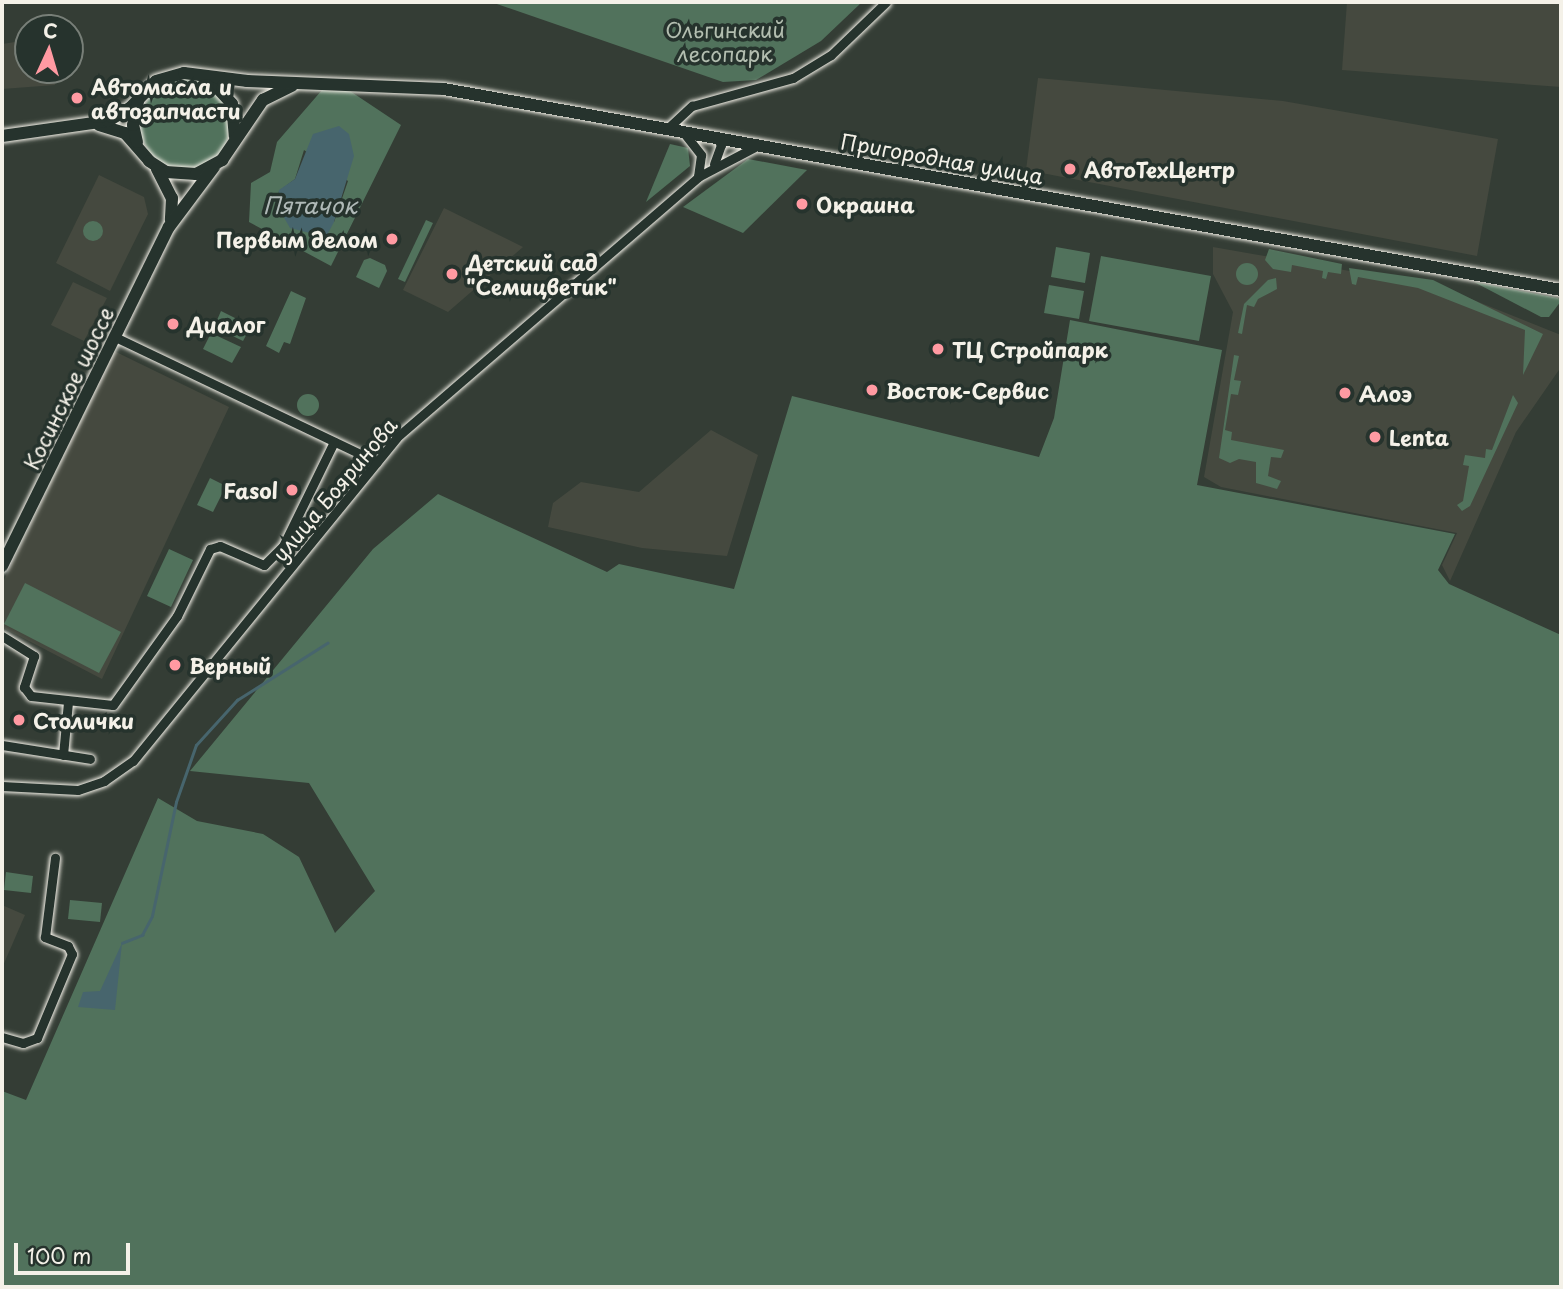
<!DOCTYPE html>
<html>
<head>
<meta charset="utf-8">
<style>
  body { margin:0 }
  #map { position:relative; width:1563px; height:1289px; overflow:hidden; background:#343d35; font-family:"Playpen Sans",sans-serif }
  div>[style] { position:absolute }
  .built>* { inset:0; background:#45493f }
  .green>* { inset:0; background:#51725c }
  .round { border-radius:50% }
  .water>* { inset:0; background:#47656d }
  .stream>* { height:2.5px; margin:-1.25px; padding:0 1.25px; transform-origin:1.25px; border-radius:1.25px; background:#47656d }
  .roads { filter:drop-shadow(0 0 2px #f4f1e8) drop-shadow(0 0 2px #f4f1e8) }
  .street>* { height:9px; margin:-4.5px; padding:0 4.5px; transform-origin:4.5px; border-radius:4.5px; background:#26332d }
  .secondary>* { height:12px; margin:-6px; padding:0 6px; transform-origin:6px; border-radius:6px; background:#26332d }
  .dots>* { width:19px; height:19px; translate:-50% -50%; box-sizing:border-box; border:4px solid #26332d; border-radius:50% }
  span { translate:-50% -50%; white-space:nowrap; text-align:center; line-height:1.15; -webkit-text-stroke:7px #26332d; paint-order:stroke }
  .park-label { font-size:21px; color:#b3beb0 }
  .poi-label { font-size:21px; color:#f4f1e8; font-weight:700 }
  .left { translate:0 -50%; text-align:left }
  .right { translate:-100% -50%; text-align:right }
  .street-label { font-size:21px; color:#f4f1e8 }
  .water-label { font-size:23px; color:#afb9b7; font-style:italic }
  .frame { position:absolute; inset:0; border:4px solid #f4f1e8; pointer-events:none }
  .north { position:absolute; left:14px; top:14px; width:70px; height:70px; box-sizing:border-box; background:#26332d; border:2px solid #787f78; border-radius:50%; rotate:4deg; font-size:19px; font-weight:700; line-height:28px; text-align:center; color:#f4f1e8 }
  .north::after { content:''; display:block; margin:auto; width:24px; height:32px; background:#ff9aa2; clip-path:polygon(50% 0,100% 100%,50% 72%,0 100%) }
  .scale { position:absolute; left:14px; top:1243px; width:116px; height:32px; box-sizing:border-box; border:4px solid #f4f1e8; border-top:0; padding-left:9px; font-size:21px; line-height:24px; white-space:nowrap; color:#f4f1e8; -webkit-text-stroke:5px #26332d; paint-order:stroke }
</style>
</head>
<body>
<div id="map">
  <div class="built">
    <div style="clip-path:polygon(1347px 2px,1561px 2px,1561px 87px,1342px 70px)"></div>
    <div style="clip-path:polygon(28px 40px,28px 70px,52px 70px,55px 85px,2px 89px,2px 44px)"></div>
    <div style="clip-path:polygon(1038px 78px,1283px 101px,1498px 139px,1477px 256px,1026px 170px)"></div>
    <div style="clip-path:polygon(99px 175px,144px 197px,148px 214px,110px 291px,56px 263px)"></div>
    <div style="clip-path:polygon(444px 208px,523px 247px,448px 312px,403px 290px)"></div>
    <div style="clip-path:polygon(1213px 247px,1441px 287px,1561px 335px,1561px 367px,1516px 432px,1450px 581px,1442px 565px,1457px 533px,1221px 487px,1204px 477px,1233px 312px,1213px 274px)"></div>
    <div style="clip-path:polygon(73px 282px,107px 298px,84px 341px,51px 325px)"></div>
    <div style="clip-path:polygon(114px 351px,229px 407px,102px 679px,2px 627px,2px 584px)"></div>
    <div style="clip-path:polygon(711px 430px,758px 455px,727px 556px,642px 548px,548px 527px,553px 503px,581px 482px,639px 492px)"></div>
    <div style="clip-path:polygon(2px 905px,25px 915px,2px 968px)"></div>
  </div>
  <div class="green">
    <div style="clip-path:polygon(491px 2px,862px 2px,821px 41px,756px 80px,723px 82px)"></div>
    <div class="round" style="left:140px;top:79px;width:90px;height:90px"></div>
    <div style="clip-path:polygon(evenodd,322px 90px,350px 91px,401px 125px,331px 266px,249px 222px,251px 183px,270px 172px,277px 142px,322px 90px,304px 150px,348px 181px,334px 222px,275px 213px,279px 191px,295px 179px,304px 150px)"></div>
    <div style="clip-path:polygon(670px 144px,688px 148px,690px 166px,646px 202px)"></div>
    <div style="clip-path:polygon(748px 159px,807px 170px,743px 233px,683px 207px)"></div>
    <div style="clip-path:polygon(426px 220px,433px 223px,405px 282px,398px 279px)"></div>
    <div class="round" style="left:83px;top:221px;width:20px;height:20px"></div>
    <div style="clip-path:polygon(1056px 247px,1090px 253px,1085px 283px,1051px 277px)"></div>
    <div style="clip-path:polygon(1269px 249px,1342px 264px,1341px 274px,1328px 272px,1326px 279px,1322px 278px,1323px 271px,1292px 265px,1291px 272px,1273px 269px,1265px 260px)"></div>
    <div style="clip-path:polygon(1101px 256px,1211px 276px,1199px 341px,1089px 321px)"></div>
    <div style="clip-path:polygon(370px 258px,385px 265px,387px 271px,379px 288px,356px 277px,364px 260px)"></div>
    <div class="round" style="left:1236px;top:263px;width:22px;height:22px"></div>
    <div style="clip-path:polygon(1349px 268px,1433px 280px,1543px 334px,1523px 375px,1525px 330px,1418px 288px,1358px 277px,1356px 285px,1352px 284px)"></div>
    <div style="clip-path:polygon(1276px 278px,1277px 289px,1258px 299px,1254px 307px,1247px 305px,1242px 334px,1238px 333px,1244px 304px,1268px 280px)"></div>
    <div style="clip-path:polygon(1474px 282px,1558px 298px,1561px 301px,1549px 317px,1541px 317px)"></div>
    <div style="clip-path:polygon(1049px 285px,1084px 291px,1079px 319px,1044px 313px)"></div>
    <div style="clip-path:polygon(291px 291px,306px 298px,290px 344px,284px 342px,279px 353px,266px 346px)"></div>
    <div style="clip-path:polygon(221px 311px,251px 326px,243px 341px,214px 327px)"></div>
    <div style="clip-path:polygon(1070px 320px,1222px 350px,1197px 485px,1455px 534px,1438px 570px,1449px 584px,1561px 635px,1561px 1287px,2px 1287px,2px 1091px,26px 1100px,158px 798px,197px 821px,263px 834px,299px 857px,335px 933px,375px 891px,309px 783px,190px 771px,373px 549px,438px 494px,607px 572px,619px 564px,734px 589px,792px 396px,1039px 457px,1054px 418px)"></div>
    <div style="clip-path:polygon(211px 333px,241px 347px,232px 363px,203px 349px)"></div>
    <div style="clip-path:polygon(1234px 355px,1239px 356px,1234px 380px,1241px 381px,1238px 395px,1231px 394px,1225px 430px,1232px 432px,1231px 440px,1284px 450px,1281px 458px,1271px 457px,1268px 476px,1281px 481px,1277px 489px,1256px 483px,1256px 462px,1239px 459px,1230px 463px,1219px 458px)"></div>
    <div class="round" style="left:297px;top:394px;width:22px;height:22px"></div>
    <div style="clip-path:polygon(1513px 395px,1518px 403px,1470px 506px,1462px 511px,1457px 505px,1463px 501px,1469px 466px,1463px 465px,1465px 455px,1485px 458px,1486px 449px,1492px 450px)"></div>
    <div style="clip-path:polygon(210px 478px,226px 486px,213px 512px,197px 505px)"></div>
    <div style="clip-path:polygon(169px 549px,193px 560px,171px 607px,147px 596px)"></div>
    <div style="clip-path:polygon(25px 583px,121px 632px,99px 673px,4px 624px)"></div>
    <div style="clip-path:polygon(6px 872px,33px 876px,31px 893px,4px 890px)"></div>
    <div style="clip-path:polygon(70px 900px,102px 903px,100px 922px,68px 919px)"></div>
  </div>
  <div class="water">
    <div style="clip-path:polygon(339px 126px,349px 134px,354px 156px,334px 222px,326px 237px,290px 228px,282px 214px,275px 214px,279px 190px,295px 179px,313px 134px)"></div>
    <div style="clip-path:polygon(122px 943px,115px 1010px,78px 1007px,83px 992px,100px 991px)"></div>
  </div>
  <div class="stream">
    <div style="left:122px;top:943px;width:22px;rotate:-22deg"></div>
    <div style="left:142px;top:935px;width:21px;rotate:-62deg"></div>
    <div style="left:152px;top:916px;width:116px;rotate:-78.1deg"></div>
    <div style="left:176px;top:802px;width:60px;rotate:-70.7deg"></div>
    <div style="left:196px;top:745px;width:61px;rotate:-47.7deg"></div>
    <div style="left:237px;top:700px;width:107px;rotate:-32.3deg"></div>
  </div>
  <div class="roads">
    <div class="street">
      <div style="left:668px;top:128px;width:33px;rotate:-43deg"></div>
      <div style="left:692px;top:106px;width:105px;rotate:-15.5deg"></div>
      <div style="left:793px;top:78px;width:44px;rotate:-31.2deg"></div>
      <div style="left:831px;top:55px;width:76px;rotate:-43.9deg"></div>
      <div style="left:684px;top:133px;width:28px;rotate:52deg"></div>
      <div style="left:701px;top:155px;width:22px;rotate:98deg"></div>
      <div style="left:714px;top:164px;width:20px;rotate:-70deg"></div>
      <div style="left:721px;top:145px;width:9px;rotate:-117deg"></div>
      <div style="left:115px;top:337px;width:290px;rotate:25.5deg"></div>
      <div style="left:2px;top:636px;width:38px;rotate:32deg"></div>
      <div style="left:34px;top:656px;width:33px;rotate:108deg"></div>
      <div style="left:24px;top:687px;width:11px;rotate:52deg"></div>
      <div style="left:31px;top:696px;width:82px;rotate:6.3deg"></div>
      <div style="left:113px;top:705px;width:110px;rotate:-54.3deg"></div>
      <div style="left:177px;top:616px;width:75px;rotate:-63.8deg"></div>
      <div style="left:210px;top:549px;width:10px;rotate:-17deg"></div>
      <div style="left:220px;top:546px;width:48px;rotate:23.4deg"></div>
      <div style="left:264px;top:565px;width:27px;rotate:-45deg"></div>
      <div style="left:283px;top:546px;width:116px;rotate:-63.9deg"></div>
      <div style="left:2px;top:745px;width:89px;rotate:9deg"></div>
      <div style="left:63px;top:755px;width:53px;rotate:-84.6deg"></div>
      <div style="left:2px;top:786px;width:76px;rotate:3deg"></div>
      <div style="left:78px;top:790px;width:28px;rotate:-19deg"></div>
      <div style="left:104px;top:781px;width:35px;rotate:-35deg"></div>
      <div style="left:133px;top:761px;width:417px;rotate:-50.8deg"></div>
      <div style="left:396px;top:438px;width:399px;rotate:-40.8deg"></div>
      <div style="left:698px;top:177px;width:64px;rotate:-27.8deg"></div>
      <div style="left:2px;top:1037px;width:22px;rotate:16deg"></div>
      <div style="left:23px;top:1043px;width:15px;rotate:-20deg"></div>
      <div style="left:37px;top:1038px;width:91px;rotate:-67.4deg"></div>
      <div style="left:72px;top:954px;width:9px;rotate:-117deg"></div>
      <div style="left:68px;top:946px;width:25px;rotate:-159deg"></div>
      <div style="left:45px;top:937px;width:80px;rotate:-82.8deg"></div>
    </div>
    <div class="secondary">
      <div style="left:208px;top:78px;width:35px;rotate:47deg"></div>
      <div style="left:232px;top:104px;width:32px;rotate:85deg"></div>
      <div style="left:99px;top:125px;width:27px;rotate:17deg"></div>
      <div style="left:125px;top:133px;width:37px;rotate:49deg"></div>
      <div style="left:149px;top:161px;width:20px;rotate:33deg"></div>
      <div style="left:166px;top:172px;width:30px;rotate:4deg"></div>
      <div style="left:196px;top:174px;width:30px;rotate:-28deg"></div>
      <div style="left:222px;top:160px;width:73px;rotate:-55.7deg"></div>
      <div style="left:263px;top:100px;width:32px;rotate:-26deg"></div>
      <div style="left:2px;top:136px;width:107px;rotate:-8.1deg"></div>
      <div style="left:108px;top:121px;width:26px;rotate:-31deg"></div>
      <div style="left:130px;top:108px;width:37px;rotate:-46deg"></div>
      <div style="left:156px;top:81px;width:29px;rotate:-16deg"></div>
      <div style="left:184px;top:73px;width:64px;rotate:7.2deg"></div>
      <div style="left:247px;top:81px;width:197px;rotate:2.3deg"></div>
      <div style="left:444px;top:89px;width:1135px;rotate:10.2deg"></div>
      <div style="left:137px;top:142px;width:17px;rotate:-103deg"></div>
      <div style="left:133px;top:125px;width:24px;rotate:-78deg"></div>
      <div style="left:157px;top:169px;width:33px;rotate:63deg"></div>
      <div style="left:172px;top:198px;width:22px;rotate:93deg"></div>
      <div style="left:2px;top:566px;width:378px;rotate:-63.8deg"></div>
      <div style="left:169px;top:227px;width:75px;rotate:-53.1deg"></div>
    </div>
  </div>
  <div class="dots">
    <div style="left:77px;top:98px;background:#ff9aa2"></div>
    <div style="left:1070px;top:169px;background:#ff9aa2"></div>
    <div style="left:802px;top:204px;background:#ff9aa2"></div>
    <div style="left:392px;top:239px;background:#ff9aa2"></div>
    <div style="left:452px;top:274px;background:#ff9aa2"></div>
    <div style="left:173px;top:324px;background:#ff9aa2"></div>
    <div style="left:938px;top:349px;background:#ff9aa2"></div>
    <div style="left:872px;top:390px;background:#ff9aa2"></div>
    <div style="left:1345px;top:393px;background:#ff9aa2"></div>
    <div style="left:1375px;top:437px;background:#ff9aa2"></div>
    <div style="left:292px;top:490px;background:#ff9aa2"></div>
    <div style="left:175px;top:665px;background:#ff9aa2"></div>
    <div style="left:19px;top:720px;background:#ff9aa2"></div>
  </div>
  <div class="park-label">
    <span style="left:725px;top:41px">Ольгинский<br>лесопарк</span>
  </div>
  <div class="poi-label">
    <span class="left" style="left:91px;top:98px">Автомасла и<br>автозапчасти</span>
    <span class="left" style="left:1084px;top:169px">АвтоТехЦентр</span>
    <span class="left" style="left:816px;top:204px">Окраина</span>
    <span class="right" style="left:378px;top:239px">Первым делом</span>
    <span class="left" style="left:466px;top:274px">Детский сад<br>"Семицветик"</span>
    <span class="left" style="left:187px;top:324px">Диалог</span>
    <span class="left" style="left:952px;top:349px">ТЦ Стройпарк</span>
    <span class="left" style="left:886px;top:390px">Восток-Сервис</span>
    <span class="left" style="left:1359px;top:393px">Алоэ</span>
    <span class="left" style="left:1389px;top:437px">Lenta</span>
    <span class="right" style="left:278px;top:490px">Fasol</span>
    <span class="left" style="left:189px;top:665px">Верный</span>
    <span class="left" style="left:33px;top:720px">Столички</span>
  </div>
  <div class="street-label">
    <span style="left:942px;top:158px;rotate:10deg">Пригородная улица</span>
    <span style="left:68px;top:388px;rotate:-64deg">Косинское шоссе</span>
    <span style="left:334px;top:489px;rotate:-50deg">улица Бояринова</span>
  </div>
  <div class="water-label">
    <span style="left:310px;top:205px">Пятачок</span>
  </div>
  <div class="frame"></div>
  <div class="north">С</div>
  <div class="scale">100 m</div>
</div>
</body>
</html>
